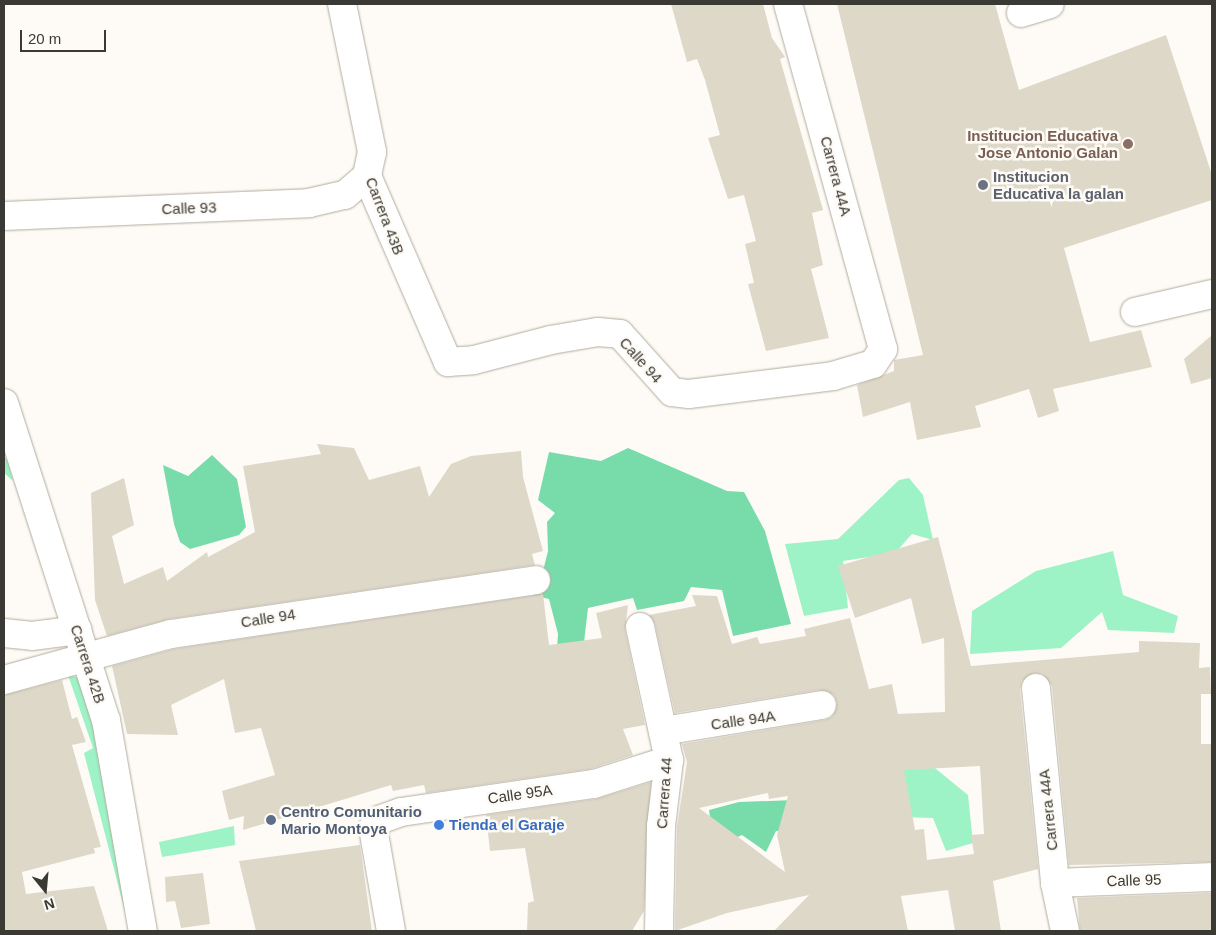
<!DOCTYPE html>
<html>
<head>
<meta charset="utf-8">
<style>
  body { margin:0 }
  #map { position:relative; width:1216px; height:935px; overflow:hidden; background:#fefbf6; font-family:Arial,sans-serif }
  div>[style] { position:absolute }
  .green>* { inset:0; background:#9df3c6 }
  .forest>* { inset:0; background:#78dcaa }
  .building>* { inset:0; background:#ded8c9 }
  .roads { filter:drop-shadow(0 0 1px #b1ab9d) drop-shadow(0 0 1px #b1ab9d) }
  .minor>* { height:28px; margin:-14px; padding:0 14px; transform-origin:14px; border-radius:14px; background:#fff }
  .dots>* { width:14px; height:14px; translate:-50% -50%; box-sizing:border-box; border:2px solid #fefbf6; border-radius:50% }
  span { translate:-50% -50%; white-space:nowrap; text-align:center; line-height:1.15; -webkit-text-stroke:5px #fefbf6; paint-order:stroke }
  .education-label { font-size:15px; color:#785e54; font-weight:700 }
  .right { translate:-100% -50%; text-align:right }
  .street-label { font-size:15px; color:#3b3933 }
  .worship-label { font-size:15px; color:#5b616d; font-weight:700 }
  .left { translate:0 -50%; text-align:left }
  .service-label { font-size:15px; color:#4e5e75; font-weight:700 }
  .shop-label { font-size:15px; color:#366cbe; font-weight:700 }
  .frame { position:absolute; inset:0; border:5px solid #3b3933; pointer-events:none }
  .north { position:absolute; left:20px; top:865px; width:50px; height:50px; -webkit-text-stroke:4px #fefbf6; paint-order:stroke; rotate:163deg; font-size:14px; font-weight:700; line-height:20px; text-align:center; color:#3b3933 }
  .north::after { content:''; display:block; margin:auto; width:18px; height:22px; background:#3b3933; clip-path:polygon(50% 0,100% 100%,50% 72%,0 100%) }
  .scale { position:absolute; left:20px; top:30px; width:86px; height:22px; box-sizing:border-box; border:2px solid #3b3933; border-top:0; padding-left:6px; font-size:15px; line-height:18px; white-space:nowrap; color:#3b3933; -webkit-text-stroke:4px #fefbf6; paint-order:stroke }
</style>
</head>
<body>
<div id="map">
  <div class="green">
    <div style="clip-path:polygon(4px 457px,7px 459px,13px 481px,4px 473px)"></div>
    <div style="clip-path:polygon(909px 478px,923px 495px,933px 540px,912px 534px,895px 553px,843px 561px,848px 608px,804px 616px,785px 544px,838px 539px,899px 480px)"></div>
    <div style="clip-path:polygon(1113px 551px,1123px 595px,1178px 616px,1174px 633px,1108px 630px,1102px 612px,1061px 648px,970px 654px,972px 611px,1036px 571px)"></div>
    <div style="clip-path:polygon(68px 675px,85px 679px,130px 931px,84px 753px,93px 748px)"></div>
    <div style="clip-path:polygon(930px 764px,968px 795px,973px 843px,946px 851px,933px 818px,901px 817px,889px 773px)"></div>
    <div style="clip-path:polygon(234px 826px,235px 845px,162px 857px,159px 842px)"></div>
  </div>
  <div class="forest">
    <div style="clip-path:polygon(628px 448px,727px 491px,744px 492px,765px 531px,791px 624px,733px 636px,722px 590px,691px 587px,684px 601px,637px 610px,633px 598px,588px 608px,581px 668px,554px 691px,558px 634px,549px 599px,524px 593px,542px 575px,548px 551px,547px 522px,555px 513px,538px 500px,549px 452px,601px 461px)"></div>
    <div style="clip-path:polygon(212px 455px,237px 479px,246px 527px,239px 535px,190px 549px,180px 542px,174px 524px,163px 465px,188px 476px)"></div>
    <div style="clip-path:polygon(795px 800px,789px 831px,776px 831px,766px 852px,742px 835px,727px 842px,713px 840px,709px 810px,739px 802px)"></div>
  </div>
  <div class="building">
    <div style="clip-path:polygon(671px 4px,763px 4px,772px 38px,785px 57px,780px 59px,823px 210px,812px 213px,823px 265px,811px 269px,829px 338px,766px 351px,748px 284px,754px 283px,745px 244px,756px 241px,744px 195px,728px 199px,708px 138px,720px 135px,705px 80px,697px 59px,687px 62px)"></div>
    <div style="clip-path:polygon(837px 4px,995px 4px,1019px 90px,1166px 35px,1212px 175px,1212px 200px,1064px 248px,1090px 342px,1141px 330px,1152px 367px,1053px 389px,1059px 411px,1038px 418px,1029px 389px,975px 406px,981px 427px,917px 440px,910px 402px,863px 417px,857px 385px,894px 371px,894px 360px,923px 355px)"></div>
    <div style="clip-path:polygon(1212px 335px,1212px 378px,1191px 384px,1184px 359px)"></div>
    <div style="clip-path:polygon(317px 444px,354px 448px,369px 480px,420px 466px,429px 497px,451px 464px,471px 456px,521px 451px,523px 477px,543px 551px,532px 554px,535px 565px,169px 619px,107px 636px,95px 600px,91px 493px,124px 478px,134px 525px,112px 536px,124px 584px,163px 567px,167px 581px,207px 552px,208px 557px,255px 532px,243px 466px,321px 454px)"></div>
    <div style="clip-path:polygon(evenodd,938px 537px,971px 666px,1139px 652px,1139px 641px,1200px 643px,1199px 668px,1210px 667px,1211px 694px,1201px 694px,1201px 744px,1212px 744px,1212px 862px,1069px 865px,1052px 686px,1043px 674px,1034px 673px,1022px 681px,1020px 690px,1038px 869px,993px 881px,1001px 931px,955px 931px,948px 890px,901px 896px,908px 931px,774px 931px,809px 895px,727px 913px,675px 931px,677px 827px,687px 762px,682px 744px,825px 720px,832px 717px,837px 703px,834px 695px,819px 690px,675px 713px,655px 624px,649px 615px,696px 606px,692px 595px,717px 596px,732px 644px,757px 637px,760px 644px,806px 636px,804px 629px,850px 618px,869px 689px,892px 684px,898px 714px,945px 712px,944px 638px,922px 644px,911px 598px,855px 618px,838px 566px,938px 537px,980px 766px,984px 834px,971px 835px,974px 854px,927px 860px,924px 829px,915px 830px,904px 770px,980px 766px,938px 537px,768px 793px,769px 799px,788px 796px,777px 835px,785px 872px,699px 808px,768px 793px)"></div>
    <div style="clip-path:polygon(543px 594px,549px 645px,602px 638px,596px 613px,628px 605px,625px 630px,645px 725px,623px 729px,633px 755px,590px 769px,426px 793px,424px 785px,393px 791px,391px 785px,243px 830px,244px 816px,229px 820px,222px 791px,275px 775px,261px 728px,235px 733px,224px 679px,171px 705px,178px 735px,127px 734px,112px 666px,174px 649px)"></div>
    <div style="clip-path:polygon(62px 680px,72px 719px,77px 717px,86px 742px,72px 745px,101px 847px,94px 848px,95px 853px,22px 872px,26px 894px,94px 886px,108px 931px,4px 931px,4px 695px)"></div>
    <div style="clip-path:polygon(651px 782px,644px 911px,632px 931px,527px 931px,528px 903px,534px 901px,525px 848px,490px 851px,486px 815px,596px 799px)"></div>
    <div style="clip-path:polygon(360px 845px,372px 931px,256px 931px,239px 861px)"></div>
    <div style="clip-path:polygon(203px 873px,210px 924px,181px 928px,175px 901px,166px 902px,165px 877px)"></div>
    <div style="clip-path:polygon(1212px 893px,1212px 931px,1080px 931px,1077px 898px)"></div>
  </div>
  <div class="roads">
    <div class="minor">
      <div style="left:342px;top:4px;width:151px;rotate:78.5deg"></div>
      <div style="left:372px;top:152px;width:25px;rotate:102deg"></div>
      <div style="left:367px;top:176px;width:203px;rotate:66.5deg"></div>
      <div style="left:448px;top:362px;width:26px;rotate:-4deg"></div>
      <div style="left:474px;top:360px;width:80px;rotate:-14.6deg"></div>
      <div style="left:551px;top:340px;width:48px;rotate:-9.7deg"></div>
      <div style="left:598px;top:332px;width:22px;rotate:5deg"></div>
      <div style="left:620px;top:334px;width:78px;rotate:48.1deg"></div>
      <div style="left:672px;top:392px;width:17px;rotate:7deg"></div>
      <div style="left:689px;top:394px;width:145px;rotate:-7.1deg"></div>
      <div style="left:833px;top:376px;width:42px;rotate:-16.7deg"></div>
      <div style="left:873px;top:364px;width:18px;rotate:-56deg"></div>
      <div style="left:883px;top:349px;width:358px;rotate:-105.4deg"></div>
      <div style="left:1021px;top:13px;width:30px;rotate:-17deg"></div>
      <div style="left:4px;top:216px;width:305px;rotate:-2.4deg"></div>
      <div style="left:309px;top:203px;width:37px;rotate:-13deg"></div>
      <div style="left:345px;top:195px;width:29px;rotate:-41deg"></div>
      <div style="left:1135px;top:312px;width:79px;rotate:-13.2deg"></div>
      <div style="left:4px;top:403px;width:333px;rotate:72.2deg"></div>
      <div style="left:106px;top:720px;width:214px;rotate:80.1deg"></div>
      <div style="left:640px;top:627px;width:136px;rotate:77.7deg"></div>
      <div style="left:669px;top:760px;width:66px;rotate:96.9deg"></div>
      <div style="left:661px;top:826px;width:105px;rotate:91.1deg"></div>
      <div style="left:4px;top:633px;width:28px;rotate:6deg"></div>
      <div style="left:32px;top:636px;width:46px;rotate:-7.4deg"></div>
      <div style="left:4px;top:680px;width:173px;rotate:-15.4deg"></div>
      <div style="left:171px;top:634px;width:369px;rotate:-8.4deg"></div>
      <div style="left:1036px;top:688px;width:196px;rotate:84.4deg"></div>
      <div style="left:1055px;top:883px;width:49px;rotate:78.2deg"></div>
      <div style="left:663px;top:731px;width:161px;rotate:-9.3deg"></div>
      <div style="left:1055px;top:883px;width:157px;rotate:-2.2deg"></div>
      <div style="left:391px;top:931px;width:105px;rotate:-99.9deg"></div>
      <div style="left:373px;top:828px;width:10px;rotate:-53deg"></div>
      <div style="left:379px;top:820px;width:23px;rotate:-20deg"></div>
      <div style="left:401px;top:812px;width:195px;rotate:-8.3deg"></div>
      <div style="left:594px;top:784px;width:79px;rotate:-17.7deg"></div>
    </div>
  </div>
  <div class="dots">
    <div style="left:1128px;top:144px;background:#8d6e63"></div>
    <div style="left:983px;top:185px;background:#6b7280"></div>
    <div style="left:271px;top:820px;background:#5c6f8a"></div>
    <div style="left:439px;top:825px;background:#3f7fe0"></div>
  </div>
  <div class="education-label">
    <span class="right" style="left:1118px;top:144px">Institucion Educativa<br>Jose Antonio Galan</span>
  </div>
  <div class="street-label">
    <span style="left:836px;top:176px;rotate:75deg">Carrera 44A</span>
    <span style="left:189px;top:208px;rotate:-2deg">Calle 93</span>
    <span style="left:385px;top:216px;rotate:69deg">Carrera 43B</span>
    <span style="left:641px;top:360px;rotate:48deg">Calle 94</span>
    <span style="left:268px;top:618px;rotate:-9deg">Calle 94</span>
    <span style="left:88px;top:664px;rotate:72deg">Carrera 42B</span>
    <span style="left:743px;top:720px;rotate:-8deg">Calle 94A</span>
    <span style="left:664px;top:793px;rotate:-86deg">Carrera 44</span>
    <span style="left:520px;top:794px;rotate:-8deg">Calle 95A</span>
    <span style="left:1048px;top:810px;rotate:-96deg">Carrera 44A</span>
    <span style="left:1134px;top:880px;rotate:-2deg">Calle 95</span>
  </div>
  <div class="worship-label">
    <span class="left" style="left:993px;top:185px">Institucion<br>Educativa la galan</span>
  </div>
  <div class="service-label">
    <span class="left" style="left:281px;top:820px">Centro Comunitario<br>Mario Montoya</span>
  </div>
  <div class="shop-label">
    <span class="left" style="left:449px;top:825px">Tienda el Garaje</span>
  </div>
  <div class="frame"></div>
  <div class="north">N</div>
  <div class="scale">20 m</div>
</div>
</body>
</html>
